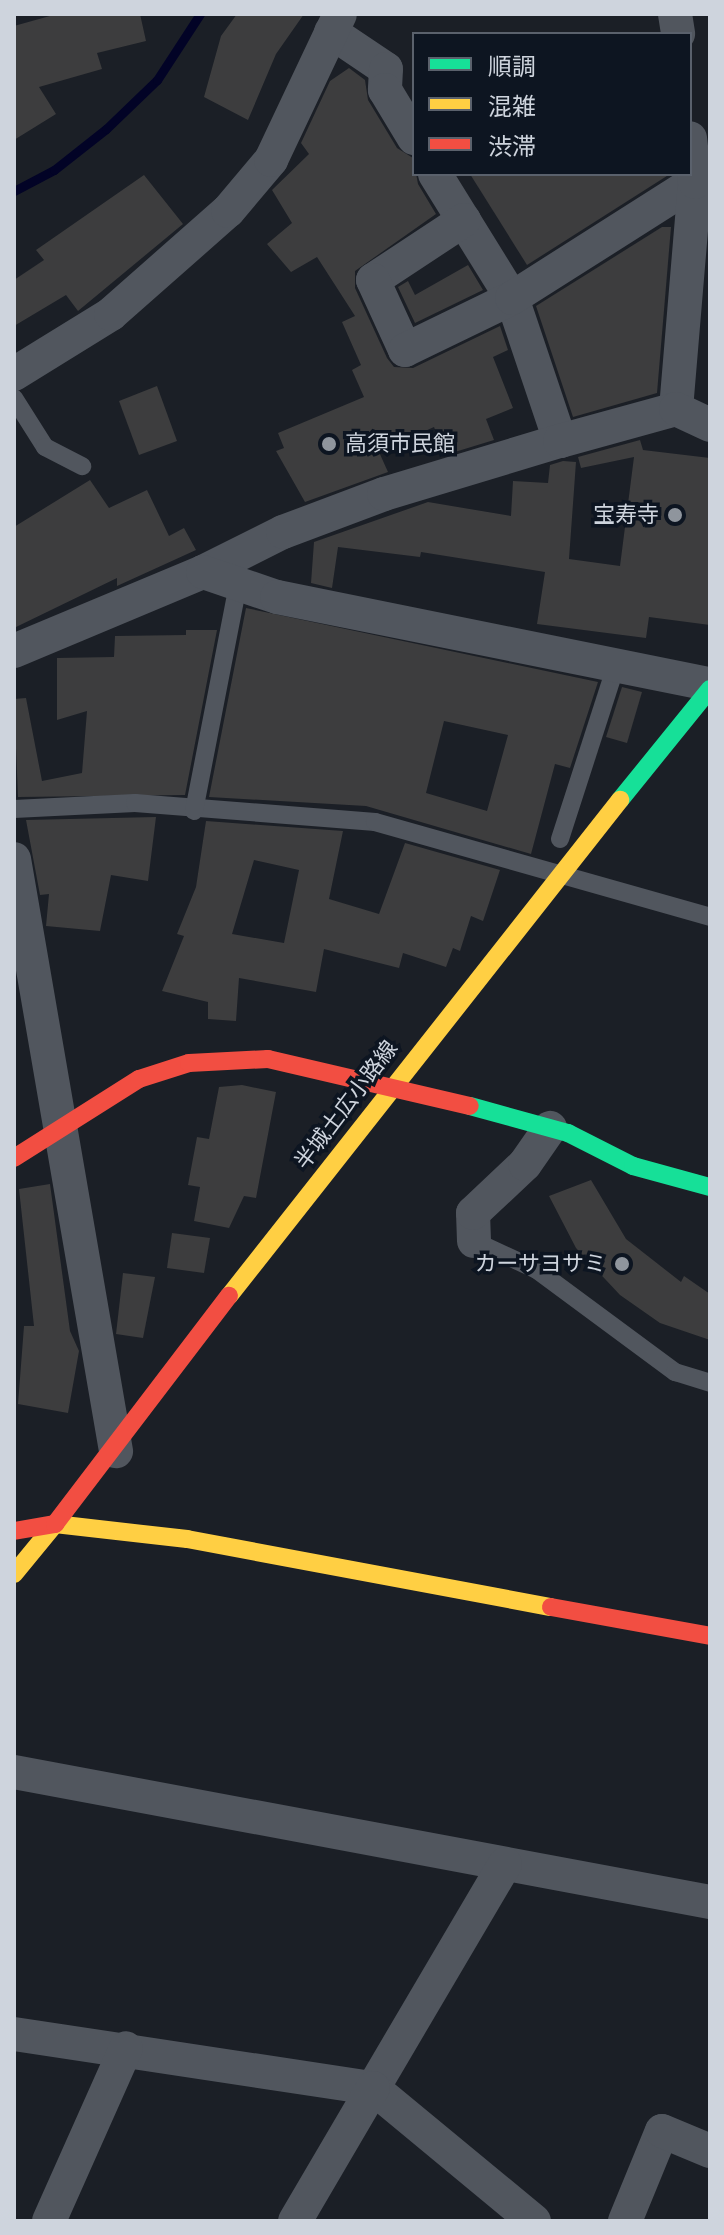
<!DOCTYPE html>
<html>
<head>
<meta charset="utf-8">
<style>
  body { margin:0 }
  #map { position:relative; width:724px; height:2235px; overflow:hidden; background:#1b1f26; font-family:Manrope,"Noto Sans JP",sans-serif }
  div>[style] { position:absolute }
  .stream>* { height:9px; margin:-4.5px; padding:0 4.5px; transform-origin:4.5px; border-radius:4.5px; background:#020326 }
  .building>* { inset:0; background:#3d3d3e }
  .lane>* { height:18px; margin:-9px; padding:0 9px; transform-origin:9px; border-radius:9px; background:#51565e }
  .street>* { height:34px; margin:-17px; padding:0 17px; transform-origin:17px; border-radius:17px; background:#51565e }
  .fast>* { height:18px; margin:-9px; padding:0 9px; transform-origin:9px; border-radius:9px; background:#16e098 }
  .slow>* { height:18px; margin:-9px; padding:0 9px; transform-origin:9px; border-radius:9px; background:#ffcf43 }
  .jam>* { height:18px; margin:-9px; padding:0 9px; transform-origin:9px; border-radius:9px; background:#f24e42 }
  .dots>* { width:22px; height:22px; translate:-50% -50%; box-sizing:border-box; border:4px solid #0d1521; border-radius:50% }
  span { translate:-50% -50%; white-space:nowrap; text-align:center; line-height:1.15; -webkit-text-stroke:7px #0d1521; paint-order:stroke }
  .poi-label { font-size:22px; color:#ced4dd }
  .left { translate:0 -50%; text-align:left }
  .right { translate:-100% -50%; text-align:right }
  .street-label { font-size:22px; color:#ced4dd }
  .frame { position:absolute; inset:0; border:16px solid #ced4dd; pointer-events:none }
  .legend { position:absolute; left:412px; top:32px; width:280px; height:144px; box-sizing:border-box; background:#0d1521; border:2px solid #5a616c; margin:0; padding:10px 14px; list-style:none; font-size:24px; color:#ced4dd }
  .legend li { display:flex; align-items:center; gap:16px; height:40px }
  .legend b { width:40px; border:2px solid #5a616c }
</style>
</head>
<body>
<div id="map">
  <div class="stream">
    <div style="left:14px;top:191px;width:45px;rotate:-27.7deg"></div>
    <div style="left:54px;top:170px;width:66px;rotate:-38.3deg"></div>
    <div style="left:106px;top:129px;width:71px;rotate:-43.9deg"></div>
    <div style="left:157px;top:80px;width:79px;rotate:-56.9deg"></div>
  </div>
  <div class="building">
    <div style="clip-path:polygon(57px 14px,140px 14px,146px 41px,97px 53px,102px 69px,39px 87px,56px 114px,14px 140px,14px 26px)"></div>
    <div style="clip-path:polygon(237px 14px,304px 14px,276px 54px,248px 120px,204px 97px,221px 36px)"></div>
    <div style="clip-path:polygon(349px 68px,365px 80px,368px 100px,397px 148px,413px 158px,418px 184px,436px 214px,355px 271px,355px 288px,387px 358px,394px 367px,413px 368px,500px 326px,508px 350px,493px 357px,513px 408px,486px 419px,494px 440px,445px 455px,434px 427px,379px 452px,388px 472px,305px 502px,276px 451px,284px 448px,278px 433px,364px 397px,352px 370px,361px 365px,342px 322px,355px 316px,317px 257px,291px 272px,267px 244px,292px 223px,272px 190px,309px 154px,301px 143px,330px 81px)"></div>
    <div style="clip-path:polygon(470px 174px,670px 174px,527px 265px)"></div>
    <div style="clip-path:polygon(144px 175px,183px 224px,78px 311px,66px 295px,14px 326px,14px 280px,44px 260px,36px 250px)"></div>
    <div style="clip-path:polygon(662px 227px,671px 227px,657px 393px,573px 417px,536px 306px)"></div>
    <div style="clip-path:polygon(468px 265px,483px 290px,415px 323px,398px 287px,408px 281px,415px 295px)"></div>
    <div style="clip-path:polygon(157px 386px,177px 441px,139px 455px,119px 401px)"></div>
    <div style="clip-path:polygon(640px 440px,643px 450px,710px 458px,710px 625px,649px 617px,646px 638px,537px 624px,545px 572px,421px 552px,420px 557px,338px 547px,332px 588px,311px 583px,314px 542px,428px 502px,511px 516px,513px 481px,548px 483px,550px 465px,563px 461px,576px 462px,569px 559px,620px 566px,634px 457px,581px 468px,578px 457px)"></div>
    <div style="clip-path:polygon(90px 480px,109px 508px,147px 490px,169px 536px,184px 528px,196px 550px,117px 586px,117px 578px,14px 628px,14px 527px)"></div>
    <div style="clip-path:polygon(evenodd,246px 608px,598px 682px,570px 768px,555px 764px,531px 854px,366px 806px,209px 797px,246px 608px,444px 721px,508px 735px,487px 811px,426px 793px,444px 721px)"></div>
    <div style="clip-path:polygon(186px 630px,217px 630px,185px 795px,18px 797px,14px 699px,26px 698px,42px 781px,82px 773px,87px 711px,57px 720px,57px 658px,114px 657px,115px 636px,186px 635px)"></div>
    <div style="clip-path:polygon(622px 687px,642px 692px,627px 743px,606px 737px)"></div>
    <div style="clip-path:polygon(156px 817px,148px 881px,111px 875px,100px 931px,46px 926px,49px 894px,40px 895px,26px 820px)"></div>
    <div style="clip-path:polygon(evenodd,206px 821px,343px 831px,329px 899px,379px 914px,405px 843px,500px 870px,483px 921px,471px 916px,460px 951px,453px 948px,446px 967px,403px 953px,399px 968px,324px 949px,316px 992px,239px 978px,236px 1021px,208px 1019px,208px 1002px,162px 991px,184px 936px,177px 934px,196px 887px,206px 821px,254px 860px,299px 870px,284px 943px,232px 934px,254px 860px)"></div>
    <div style="clip-path:polygon(242px 1085px,276px 1092px,256px 1198px,244px 1196px,229px 1228px,194px 1221px,200px 1187px,188px 1185px,197px 1137px,209px 1139px,219px 1087px)"></div>
    <div style="clip-path:polygon(591px 1180px,626px 1239px,681px 1282px,684px 1276px,710px 1294px,710px 1340px,660px 1323px,620px 1295px,576px 1248px,549px 1196px)"></div>
    <div style="clip-path:polygon(50px 1184px,70px 1331px,79px 1351px,68px 1413px,18px 1404px,24px 1326px,34px 1326px,19px 1189px)"></div>
    <div style="clip-path:polygon(172px 1233px,210px 1238px,204px 1273px,167px 1268px)"></div>
    <div style="clip-path:polygon(123px 1273px,155px 1277px,143px 1338px,116px 1334px)"></div>
  </div>
  <div class="lane">
    <div style="left:14px;top:398px;width:58px;rotate:57.7deg"></div>
    <div style="left:45px;top:447px;width:42px;rotate:27.2deg"></div>
    <div style="left:14px;top:809px;width:121px;rotate:-2.8deg"></div>
    <div style="left:135px;top:803px;width:241px;rotate:4.5deg"></div>
    <div style="left:375px;top:822px;width:348px;rotate:15.8deg"></div>
    <div style="left:194px;top:811px;width:230px;rotate:-79deg"></div>
    <div style="left:560px;top:839px;width:182px;rotate:-72.1deg"></div>
    <div style="left:474px;top:1241px;width:69px;rotate:24.7deg"></div>
    <div style="left:537px;top:1270px;width:172px;rotate:36.5deg"></div>
    <div style="left:675px;top:1372px;width:37px;rotate:17deg"></div>
  </div>
  <div class="street">
    <div style="left:675px;top:14px;width:20px;rotate:81deg"></div>
    <div style="left:331px;top:32px;width:66px;rotate:33.9deg"></div>
    <div style="left:386px;top:69px;width:21px;rotate:93deg"></div>
    <div style="left:385px;top:90px;width:56px;rotate:58.9deg"></div>
    <div style="left:435px;top:174px;width:146px;rotate:58.2deg"></div>
    <div style="left:512px;top:298px;width:151px;rotate:71.4deg"></div>
    <div style="left:464px;top:220px;width:109px;rotate:146.6deg"></div>
    <div style="left:373px;top:280px;width:77px;rotate:65.4deg"></div>
    <div style="left:405px;top:350px;width:119px;rotate:-25.9deg"></div>
    <div style="left:512px;top:298px;width:217px;rotate:-32.4deg"></div>
    <div style="left:14px;top:374px;width:114px;rotate:-31.7deg"></div>
    <div style="left:111px;top:314px;width:156px;rotate:-41.4deg"></div>
    <div style="left:228px;top:211px;width:67px;rotate:-49.9deg"></div>
    <div style="left:271px;top:160px;width:161px;rotate:-64.7deg"></div>
    <div style="left:676px;top:409px;width:228px;rotate:-85.2deg"></div>
    <div style="left:695px;top:182px;width:44px;rotate:-96.5deg"></div>
    <div style="left:203px;top:572px;width:89px;rotate:-26.6deg"></div>
    <div style="left:283px;top:532px;width:108px;rotate:-20.6deg"></div>
    <div style="left:384px;top:494px;width:184px;rotate:-16.8deg"></div>
    <div style="left:560px;top:441px;width:120px;rotate:-15.4deg"></div>
    <div style="left:676px;top:409px;width:38px;rotate:25deg"></div>
    <div style="left:14px;top:651px;width:205px;rotate:-22.7deg"></div>
    <div style="left:203px;top:572px;width:78px;rotate:18.7deg"></div>
    <div style="left:277px;top:597px;width:442px;rotate:11.4deg"></div>
    <div style="left:14px;top:859px;width:601px;rotate:80.22deg"></div>
    <div style="left:474px;top:1241px;width:28px;rotate:-92deg"></div>
    <div style="left:473px;top:1213px;width:71px;rotate:-43.3deg"></div>
    <div style="left:525px;top:1164px;width:44px;rotate:-55.2deg"></div>
    <div style="left:14px;top:1772px;width:708px;rotate:10.58deg"></div>
    <div style="left:505px;top:1864px;width:260px;rotate:120.5deg"></div>
    <div style="left:373px;top:2088px;width:209px;rotate:39.6deg"></div>
    <div style="left:14px;top:2034px;width:363px;rotate:8.6deg"></div>
    <div style="left:373px;top:2088px;width:154px;rotate:120.4deg"></div>
    <div style="left:49px;top:2221px;width:189px;rotate:-66deg"></div>
    <div style="left:625px;top:2221px;width:97px;rotate:-67.7deg"></div>
    <div style="left:662px;top:2131px;width:52px;rotate:22.6deg"></div>
  </div>
  <div class="fast">
    <div style="left:620px;top:800px;width:143px;rotate:-51deg"></div>
    <div style="left:470px;top:1106px;width:102px;rotate:15.4deg"></div>
    <div style="left:568px;top:1133px;width:73px;rotate:26.9deg"></div>
    <div style="left:633px;top:1166px;width:80px;rotate:15.3deg"></div>
  </div>
  <div class="slow">
    <div style="left:229px;top:1296px;width:632px;rotate:-51.75deg"></div>
    <div style="left:14px;top:1574px;width:65px;rotate:-50.6deg"></div>
    <div style="left:55px;top:1524px;width:133px;rotate:6.5deg"></div>
    <div style="left:187px;top:1539px;width:370px;rotate:10.6deg"></div>
  </div>
  <div class="jam">
    <div style="left:14px;top:1158px;width:148px;rotate:-32.3deg"></div>
    <div style="left:139px;top:1079px;width:52px;rotate:-17.7deg"></div>
    <div style="left:189px;top:1063px;width:79px;rotate:-2.9deg"></div>
    <div style="left:268px;top:1059px;width:207px;rotate:13.1deg"></div>
    <div style="left:14px;top:1531px;width:42px;rotate:-9.7deg"></div>
    <div style="left:55px;top:1524px;width:287px;rotate:-52.7deg"></div>
    <div style="left:551px;top:1607px;width:162px;rotate:10.3deg"></div>
  </div>
  <div class="dots">
    <div style="left:329px;top:444px;background:#8f959d"></div>
    <div style="left:675px;top:515px;background:#8f959d"></div>
    <div style="left:622px;top:1264px;background:#8f959d"></div>
  </div>
  <div class="poi-label">
    <span class="left" style="left:345px;top:444px">高須市民館</span>
    <span class="right" style="left:659px;top:515px">宝寿寺</span>
    <span class="right" style="left:606px;top:1264px">カーサヨサミ</span>
  </div>
  <div class="street-label">
    <span style="left:346px;top:1105px;rotate:-53deg">半城土広小路線</span>
  </div>
  <div class="frame"></div>
  <ul class="legend">
  <li><b style="height:10px;background:#16e098"></b>順調</li>
  <li><b style="height:10px;background:#ffcf43"></b>混雑</li>
  <li><b style="height:10px;background:#f24e42"></b>渋滞</li>
  </ul>
</div>
</body>
</html>
